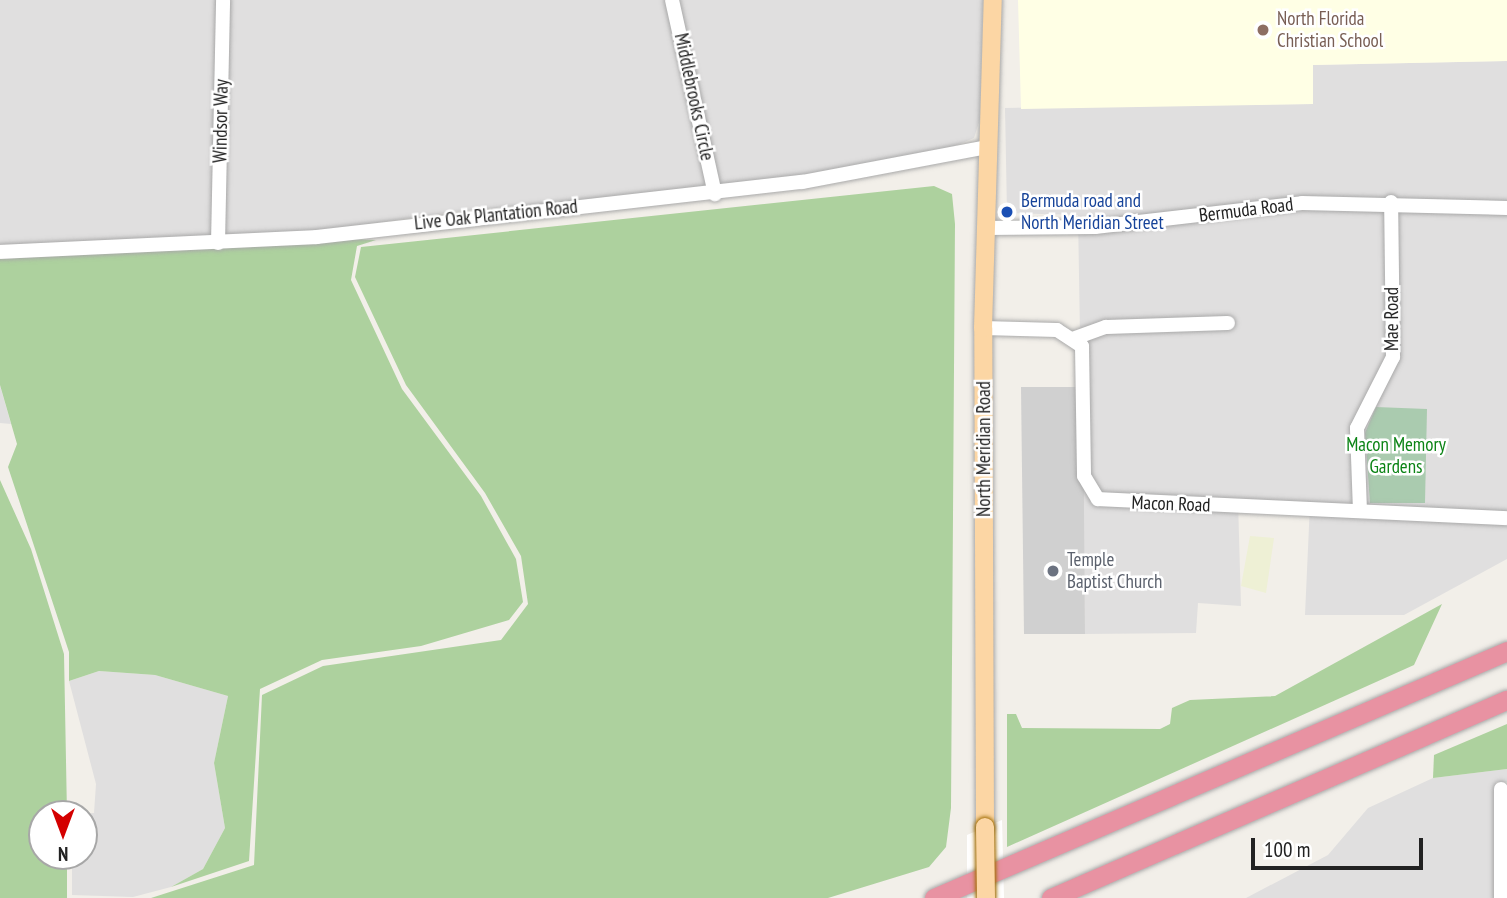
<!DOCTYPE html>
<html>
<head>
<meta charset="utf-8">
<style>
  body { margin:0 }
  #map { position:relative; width:1507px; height:898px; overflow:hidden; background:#f2efe9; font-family:"PT Sans Narrow",sans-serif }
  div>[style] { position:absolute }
  .residential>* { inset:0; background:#e0dfdf }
  .education>* { inset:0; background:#ffffe5 }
  .religious>* { inset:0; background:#d0d0d0 }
  .farmland>* { inset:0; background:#eef0d5 }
  .forest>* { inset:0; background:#add19e }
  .cemetery>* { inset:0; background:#aacbaf }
  .pier>* { inset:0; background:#fff }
  .roads { filter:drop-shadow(0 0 2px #a9a9a9) drop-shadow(0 0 2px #a9a9a9) }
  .minor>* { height:14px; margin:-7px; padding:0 7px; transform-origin:7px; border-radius:7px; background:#fff }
  .major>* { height:18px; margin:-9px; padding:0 9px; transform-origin:9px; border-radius:9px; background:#fcd6a4 }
  .highway>* { height:19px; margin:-9.5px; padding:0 9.5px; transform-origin:9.5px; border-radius:9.5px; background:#e892a2 }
  .bridges { filter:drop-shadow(0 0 2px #a06b00) drop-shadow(0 0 2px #a06b00) }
  .major-bridge>* { height:18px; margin:-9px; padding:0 9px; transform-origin:9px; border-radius:9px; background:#fcd6a4 }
  .dots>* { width:19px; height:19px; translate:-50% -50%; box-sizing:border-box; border:4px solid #fff; border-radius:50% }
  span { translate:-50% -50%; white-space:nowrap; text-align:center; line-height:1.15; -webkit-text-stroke:5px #fff; paint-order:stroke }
  .education-label { font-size:19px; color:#785e54 }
  .left { translate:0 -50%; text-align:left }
  .street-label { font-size:19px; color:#222 }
  .transit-label { font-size:19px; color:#164399 }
  .park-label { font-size:19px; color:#0c8416 }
  .worship-label { font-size:19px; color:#5b616d }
  .north { position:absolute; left:28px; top:800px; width:70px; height:70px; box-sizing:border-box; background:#fff; border:2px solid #a7a7a7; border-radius:50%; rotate:180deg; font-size:19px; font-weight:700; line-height:28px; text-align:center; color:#222 }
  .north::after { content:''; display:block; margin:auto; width:24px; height:32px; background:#d40000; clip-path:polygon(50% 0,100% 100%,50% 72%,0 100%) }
  .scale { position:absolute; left:1251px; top:838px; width:172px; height:32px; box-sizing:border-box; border:4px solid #222; border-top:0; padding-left:9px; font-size:21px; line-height:24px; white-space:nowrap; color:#222; -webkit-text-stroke:5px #fff; paint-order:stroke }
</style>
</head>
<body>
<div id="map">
  <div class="residential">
    <div style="clip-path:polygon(0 0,983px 0,980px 119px,974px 138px,947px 149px,732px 187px,452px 212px,279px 237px,0 247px)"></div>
    <div style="clip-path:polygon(1507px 61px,1507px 559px,1404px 615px,1305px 615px,1310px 504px,1238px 501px,1241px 606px,1198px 603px,1196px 633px,1085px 634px,1078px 215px,1007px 213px,1005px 108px,1312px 104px,1313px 65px)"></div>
    <div style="clip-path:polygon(0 385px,1px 389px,11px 424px,0 423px)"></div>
    <div style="clip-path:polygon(99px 671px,155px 675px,228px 696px,214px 763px,225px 828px,203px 869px,171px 887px,133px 897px,72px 895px,72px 856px,84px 856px,84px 814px,72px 814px,94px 813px,96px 784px,69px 681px)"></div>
    <div style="clip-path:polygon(1507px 769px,1507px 782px,1496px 782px,1495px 898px,1246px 898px,1328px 855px,1368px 808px,1433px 778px)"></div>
  </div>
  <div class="education">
    <div style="clip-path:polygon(1018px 0,1507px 0,1507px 61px,1313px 65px,1313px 104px,1021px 109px)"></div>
  </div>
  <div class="religious">
    <div style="clip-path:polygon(1021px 387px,1083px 387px,1085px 634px,1024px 634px)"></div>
  </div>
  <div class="farmland">
    <div style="clip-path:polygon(1250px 536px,1274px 538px,1266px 593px,1241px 586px)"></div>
  </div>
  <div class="forest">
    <div style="clip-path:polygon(934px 186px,952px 194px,955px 224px,951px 808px,946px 847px,929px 867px,828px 898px,151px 898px,254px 865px,262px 695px,323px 666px,501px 640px,528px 604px,521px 556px,485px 493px,406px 385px,355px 277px,361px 247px)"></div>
    <div style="clip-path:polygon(346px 239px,376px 240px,357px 246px,351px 280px,402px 389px,481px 496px,516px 559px,523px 602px,509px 620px,421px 646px,322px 660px,260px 689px,249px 861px,171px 887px,203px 869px,225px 828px,214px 763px,228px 696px,155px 675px,99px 671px,69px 681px,69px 652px,8px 467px,17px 444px,0 385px,0 259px)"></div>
    <div style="clip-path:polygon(0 480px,31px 549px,64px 654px,67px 814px,42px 814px,42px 856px,67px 856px,67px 898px,0 898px)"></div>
    <div style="clip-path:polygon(1442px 604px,1414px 665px,1007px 847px,1007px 714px,1016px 714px,1022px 728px,1160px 729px,1170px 724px,1172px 708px,1190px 700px,1275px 696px)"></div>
    <div style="clip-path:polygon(1507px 724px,1507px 769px,1433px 778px,1434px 755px)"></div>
  </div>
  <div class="cemetery">
    <div style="clip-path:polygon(1376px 407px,1427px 409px,1425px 503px,1370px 503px,1365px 433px)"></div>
  </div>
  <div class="pier">
    <div style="clip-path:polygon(1002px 820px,1004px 898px,967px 898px,967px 835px)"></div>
  </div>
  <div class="roads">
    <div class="minor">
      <div style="left:672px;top:0;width:199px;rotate:77.5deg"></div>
      <div style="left:986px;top:228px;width:109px;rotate:-0.5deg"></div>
      <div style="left:1095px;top:227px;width:208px;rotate:-6.6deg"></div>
      <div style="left:1302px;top:203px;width:205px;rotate:1.4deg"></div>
      <div style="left:218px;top:243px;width:243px;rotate:-88.8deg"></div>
      <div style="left:0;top:252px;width:317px;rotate:-2.7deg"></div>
      <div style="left:317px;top:237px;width:488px;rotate:-6.5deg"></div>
      <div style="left:802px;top:182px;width:189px;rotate:-10.7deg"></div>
      <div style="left:983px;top:328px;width:74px;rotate:1.5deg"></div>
      <div style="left:1057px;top:330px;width:30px;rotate:33deg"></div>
      <div style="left:1082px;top:346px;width:130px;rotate:89.1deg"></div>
      <div style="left:1084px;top:476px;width:27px;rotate:59deg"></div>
      <div style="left:1098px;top:499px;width:409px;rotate:2.7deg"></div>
      <div style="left:1075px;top:338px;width:33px;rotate:-20deg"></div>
      <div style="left:1106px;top:327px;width:122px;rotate:-1.9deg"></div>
      <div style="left:1360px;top:511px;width:83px;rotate:-92.1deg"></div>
      <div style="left:1357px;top:428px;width:80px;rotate:-63.1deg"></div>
      <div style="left:1393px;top:357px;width:155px;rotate:-90.7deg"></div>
      <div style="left:1501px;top:898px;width:109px;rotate:-90deg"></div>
    </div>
    <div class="major">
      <div style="left:985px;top:827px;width:499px;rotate:-90.2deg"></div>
      <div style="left:983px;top:328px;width:328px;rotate:-88.3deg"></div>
    </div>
    <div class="highway">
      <div style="left:934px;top:898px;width:624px;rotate:-23.32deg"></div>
      <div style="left:1051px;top:898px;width:497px;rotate:-23.5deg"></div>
    </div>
  </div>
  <div class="bridges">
    <div class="major-bridge">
      <div style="left:985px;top:827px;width:71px;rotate:89.2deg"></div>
    </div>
  </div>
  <div class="dots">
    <div style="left:1263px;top:30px;background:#8d6e63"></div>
    <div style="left:1007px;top:212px;background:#1a4fb4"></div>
    <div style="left:1053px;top:571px;background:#6b7280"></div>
  </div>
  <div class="education-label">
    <span class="left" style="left:1277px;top:30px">North Florida<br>Christian School</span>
  </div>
  <div class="street-label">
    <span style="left:694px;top:97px;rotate:78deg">Middlebrooks Circle</span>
    <span style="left:221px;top:121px;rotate:-89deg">Windsor Way</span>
    <span style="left:1246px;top:210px;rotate:-7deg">Bermuda Road</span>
    <span style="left:496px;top:215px;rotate:-6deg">Live Oak Plantation Road</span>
    <span style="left:1392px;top:319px;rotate:-90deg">Mae Road</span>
    <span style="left:984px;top:449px;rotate:-90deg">North Meridian Road</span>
    <span style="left:1171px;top:504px;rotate:2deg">Macon Road</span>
  </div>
  <div class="transit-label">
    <span class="left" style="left:1021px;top:212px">Bermuda road and<br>North Meridian Street</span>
  </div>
  <div class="park-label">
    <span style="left:1396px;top:456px">Macon Memory<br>Gardens</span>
  </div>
  <div class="worship-label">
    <span class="left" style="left:1067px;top:571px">Temple<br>Baptist Church</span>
  </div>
  <div class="north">N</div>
  <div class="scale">100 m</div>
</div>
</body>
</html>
